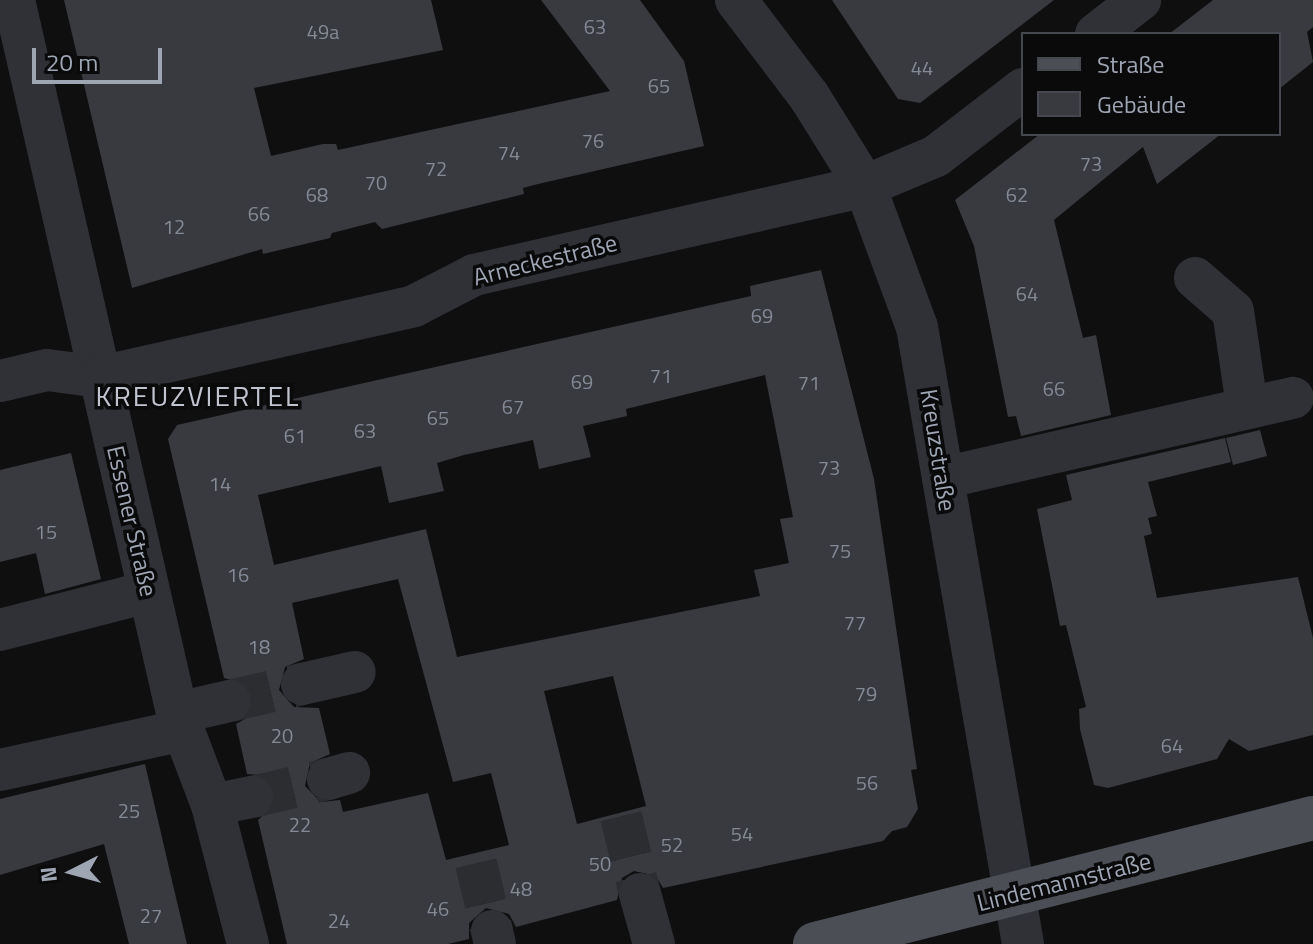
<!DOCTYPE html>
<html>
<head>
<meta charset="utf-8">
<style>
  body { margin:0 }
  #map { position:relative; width:1313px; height:944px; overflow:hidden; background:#0f0f10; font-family:"Titillium Web",sans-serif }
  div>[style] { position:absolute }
  .building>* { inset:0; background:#383a3f }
  .minor-tunnel>* { height:42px; margin-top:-21px; transform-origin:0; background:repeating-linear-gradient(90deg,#2c2d31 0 42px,transparent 0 63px) }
  .minor>* { height:42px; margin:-21px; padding:0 21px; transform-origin:21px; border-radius:21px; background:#2f3136 }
  .major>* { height:44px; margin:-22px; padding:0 22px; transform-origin:22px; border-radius:22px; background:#4b4e55 }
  span { translate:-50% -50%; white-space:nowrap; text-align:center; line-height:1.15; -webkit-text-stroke:7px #0a0a0b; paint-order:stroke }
  .number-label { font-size:20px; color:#848a96 }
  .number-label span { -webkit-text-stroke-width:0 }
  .street-label { font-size:24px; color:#9ea5b3 }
  .quarter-label { font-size:28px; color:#c0c4cf; letter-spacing:2px }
  .legend { position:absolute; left:1021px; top:32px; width:260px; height:104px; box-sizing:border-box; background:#0a0a0b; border:2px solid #45484e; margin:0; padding:10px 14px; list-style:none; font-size:24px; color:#9ea5b3 }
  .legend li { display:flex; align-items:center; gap:16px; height:40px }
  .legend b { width:40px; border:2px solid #45484e }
  .north { position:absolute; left:32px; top:832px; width:80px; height:80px; -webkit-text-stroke:6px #0a0a0b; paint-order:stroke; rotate:264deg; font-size:22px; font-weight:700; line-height:32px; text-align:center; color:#9ea5b3 }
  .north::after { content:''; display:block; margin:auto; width:28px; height:36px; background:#9ea5b3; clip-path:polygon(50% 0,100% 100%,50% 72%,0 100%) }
  .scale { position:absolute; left:32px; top:48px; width:130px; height:36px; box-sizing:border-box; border:4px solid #9ea5b3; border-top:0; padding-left:10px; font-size:24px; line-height:28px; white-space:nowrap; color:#9ea5b3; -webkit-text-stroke:6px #0a0a0b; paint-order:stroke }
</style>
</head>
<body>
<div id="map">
  <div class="building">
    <div style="clip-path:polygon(64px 0,431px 0,443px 50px,254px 88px,271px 156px,323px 144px,336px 144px,338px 150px,610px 91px,541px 0,640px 0,684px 61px,704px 146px,538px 184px,523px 188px,524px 194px,382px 229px,375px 222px,332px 233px,330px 238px,263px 254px,262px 249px,132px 288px)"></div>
    <div style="clip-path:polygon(832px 0,1054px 0,920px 103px,898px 99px)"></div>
    <div style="clip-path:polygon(1213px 0,1313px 0,1313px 27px,1307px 32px,1313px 62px,1279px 89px,1279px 34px,1169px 34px)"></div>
    <div style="clip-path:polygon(1040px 134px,1221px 134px,1157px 184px,1143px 147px,1054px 220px,1083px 338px,1096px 335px,1111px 415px,1021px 436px,1016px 416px,1008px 417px,974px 246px,955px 200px)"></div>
    <div style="clip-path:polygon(evenodd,821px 270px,874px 479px,917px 769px,911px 770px,918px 809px,907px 827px,892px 831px,883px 841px,663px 888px,656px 876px,634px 871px,622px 878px,617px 900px,516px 927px,509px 914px,486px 908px,469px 923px,469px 939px,448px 944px,287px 944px,258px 820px,274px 805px,275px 792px,260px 775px,247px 774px,236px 724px,247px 718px,253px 696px,247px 684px,224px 678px,168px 439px,177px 425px,751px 296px,750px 286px,821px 270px,765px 375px,793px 517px,780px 519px,789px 563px,754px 570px,760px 596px,457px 657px,426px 529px,274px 565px,258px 495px,381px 466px,389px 503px,444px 491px,437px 463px,464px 455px,533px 440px,539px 469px,591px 457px,583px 426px,627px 416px,626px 409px,765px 375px,821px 270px,398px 579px,453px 782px,491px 773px,509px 845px,446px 860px,428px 793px,343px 812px,340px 800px,321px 802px,305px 786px,310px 763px,330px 754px,319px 708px,294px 707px,279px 690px,285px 667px,304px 659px,292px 603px,398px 579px,821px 270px,613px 676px,646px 806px,577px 824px,544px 691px,613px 676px)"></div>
    <div style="clip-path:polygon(1260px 430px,1267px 456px,1233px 465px,1226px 438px)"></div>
    <div style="clip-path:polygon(1225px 438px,1231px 462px,1148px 482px,1157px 516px,1148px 518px,1152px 534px,1144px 536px,1157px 598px,1298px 577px,1313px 638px,1313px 735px,1249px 751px,1229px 739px,1217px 759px,1108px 788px,1094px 785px,1080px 729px,1079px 709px,1086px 707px,1066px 625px,1060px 626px,1037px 509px,1072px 500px,1066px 475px)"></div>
    <div style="clip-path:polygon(71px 453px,101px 579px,45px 594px,36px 553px,0 562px,0 470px)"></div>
    <div style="clip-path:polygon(145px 764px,173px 885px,187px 944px,129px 944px,104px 844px,0 875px,0 799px)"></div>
  </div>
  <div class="minor-tunnel">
    <div style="left:230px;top:701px;width:74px;rotate:-13.3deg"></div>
    <div style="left:252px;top:797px;width:78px;rotate:-13.3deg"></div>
    <div style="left:621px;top:816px;width:80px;rotate:76.3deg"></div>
    <div style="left:476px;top:863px;width:70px;rotate:76.8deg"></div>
  </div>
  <div class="minor">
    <div style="left:14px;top:0;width:731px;rotate:77.12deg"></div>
    <div style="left:177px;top:713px;width:98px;rotate:69.2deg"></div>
    <div style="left:212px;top:805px;width:144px;rotate:75.5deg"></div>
    <div style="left:736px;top:0;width:121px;rotate:52.8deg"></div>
    <div style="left:809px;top:96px;width:106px;rotate:58.1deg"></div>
    <div style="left:865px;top:186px;width:150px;rotate:69.8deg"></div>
    <div style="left:917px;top:327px;width:626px;rotate:80.25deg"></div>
    <div style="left:1096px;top:34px;width:56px;rotate:-37.7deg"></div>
    <div style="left:1195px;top:278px;width:50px;rotate:41deg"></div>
    <div style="left:1233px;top:311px;width:96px;rotate:81.6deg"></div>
    <div style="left:0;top:381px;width:48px;rotate:-13.2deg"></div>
    <div style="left:47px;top:370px;width:53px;rotate:7.5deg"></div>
    <div style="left:100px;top:377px;width:322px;rotate:-12.7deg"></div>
    <div style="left:414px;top:306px;width:68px;rotate:-27.3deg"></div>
    <div style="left:474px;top:275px;width:401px;rotate:-12.8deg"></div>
    <div style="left:865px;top:186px;width:77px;rotate:-22.9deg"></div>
    <div style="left:936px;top:156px;width:110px;rotate:-37.6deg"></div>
    <div style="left:943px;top:478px;width:359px;rotate:-12.9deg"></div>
    <div style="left:0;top:630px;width:153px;rotate:-14.4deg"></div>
    <div style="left:302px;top:684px;width:54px;rotate:-12.8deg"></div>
    <div style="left:177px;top:713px;width:54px;rotate:-12.8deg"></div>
    <div style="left:0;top:770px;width:187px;rotate:-12.3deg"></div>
    <div style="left:328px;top:779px;width:22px;rotate:-16deg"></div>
    <div style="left:212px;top:805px;width:41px;rotate:-11.3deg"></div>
    <div style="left:640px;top:894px;width:52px;rotate:74.4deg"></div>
    <div style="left:492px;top:931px;width:13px;rotate:77deg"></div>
  </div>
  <div class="major">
    <div style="left:815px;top:944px;width:514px;rotate:-14.2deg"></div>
  </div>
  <div class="number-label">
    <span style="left:595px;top:26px">63</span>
    <span style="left:323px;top:31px">49a</span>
    <span style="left:922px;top:67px">44</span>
    <span style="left:659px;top:85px">65</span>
    <span style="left:593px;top:140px">76</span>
    <span style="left:509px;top:152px">74</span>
    <span style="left:1091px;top:163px">73</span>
    <span style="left:436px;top:168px">72</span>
    <span style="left:376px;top:182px">70</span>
    <span style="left:317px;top:194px">68</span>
    <span style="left:1017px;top:194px">62</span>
    <span style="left:259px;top:213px">66</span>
    <span style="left:174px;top:226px">12</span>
    <span style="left:1027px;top:293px">64</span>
    <span style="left:762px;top:315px">69</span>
    <span style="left:661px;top:375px">71</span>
    <span style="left:582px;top:381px">69</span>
    <span style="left:809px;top:382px">71</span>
    <span style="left:1054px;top:388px">66</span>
    <span style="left:513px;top:406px">67</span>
    <span style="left:438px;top:417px">65</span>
    <span style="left:365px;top:430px">63</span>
    <span style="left:295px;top:435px">61</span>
    <span style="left:829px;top:467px">73</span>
    <span style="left:220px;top:483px">14</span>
    <span style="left:46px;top:531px">15</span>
    <span style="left:840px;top:550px">75</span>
    <span style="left:238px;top:574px">16</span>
    <span style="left:855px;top:622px">77</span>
    <span style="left:259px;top:646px">18</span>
    <span style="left:866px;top:693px">79</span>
    <span style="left:282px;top:735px">20</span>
    <span style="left:1172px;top:745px">64</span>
    <span style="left:867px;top:782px">56</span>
    <span style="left:129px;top:810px">25</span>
    <span style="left:300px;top:824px">22</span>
    <span style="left:742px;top:833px">54</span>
    <span style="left:672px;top:844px">52</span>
    <span style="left:600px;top:863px">50</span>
    <span style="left:521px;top:888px">48</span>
    <span style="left:438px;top:908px">46</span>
    <span style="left:151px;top:915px">27</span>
    <span style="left:339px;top:920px">24</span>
  </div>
  <div class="street-label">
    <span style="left:545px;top:260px;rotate:-14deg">Arneckestraße</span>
    <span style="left:938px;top:450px;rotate:81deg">Kreuzstraße</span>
    <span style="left:132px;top:521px;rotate:77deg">Essener Straße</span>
    <span style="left:1064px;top:882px;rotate:-14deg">Lindemannstraße</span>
  </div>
  <div class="quarter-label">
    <span style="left:198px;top:396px">KREUZVIERTEL</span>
  </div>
  <ul class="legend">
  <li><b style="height:10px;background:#4b4e55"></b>Straße</li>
  <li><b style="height:22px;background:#383a3f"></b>Gebäude</li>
  </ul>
  <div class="north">N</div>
  <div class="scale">20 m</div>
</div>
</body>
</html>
